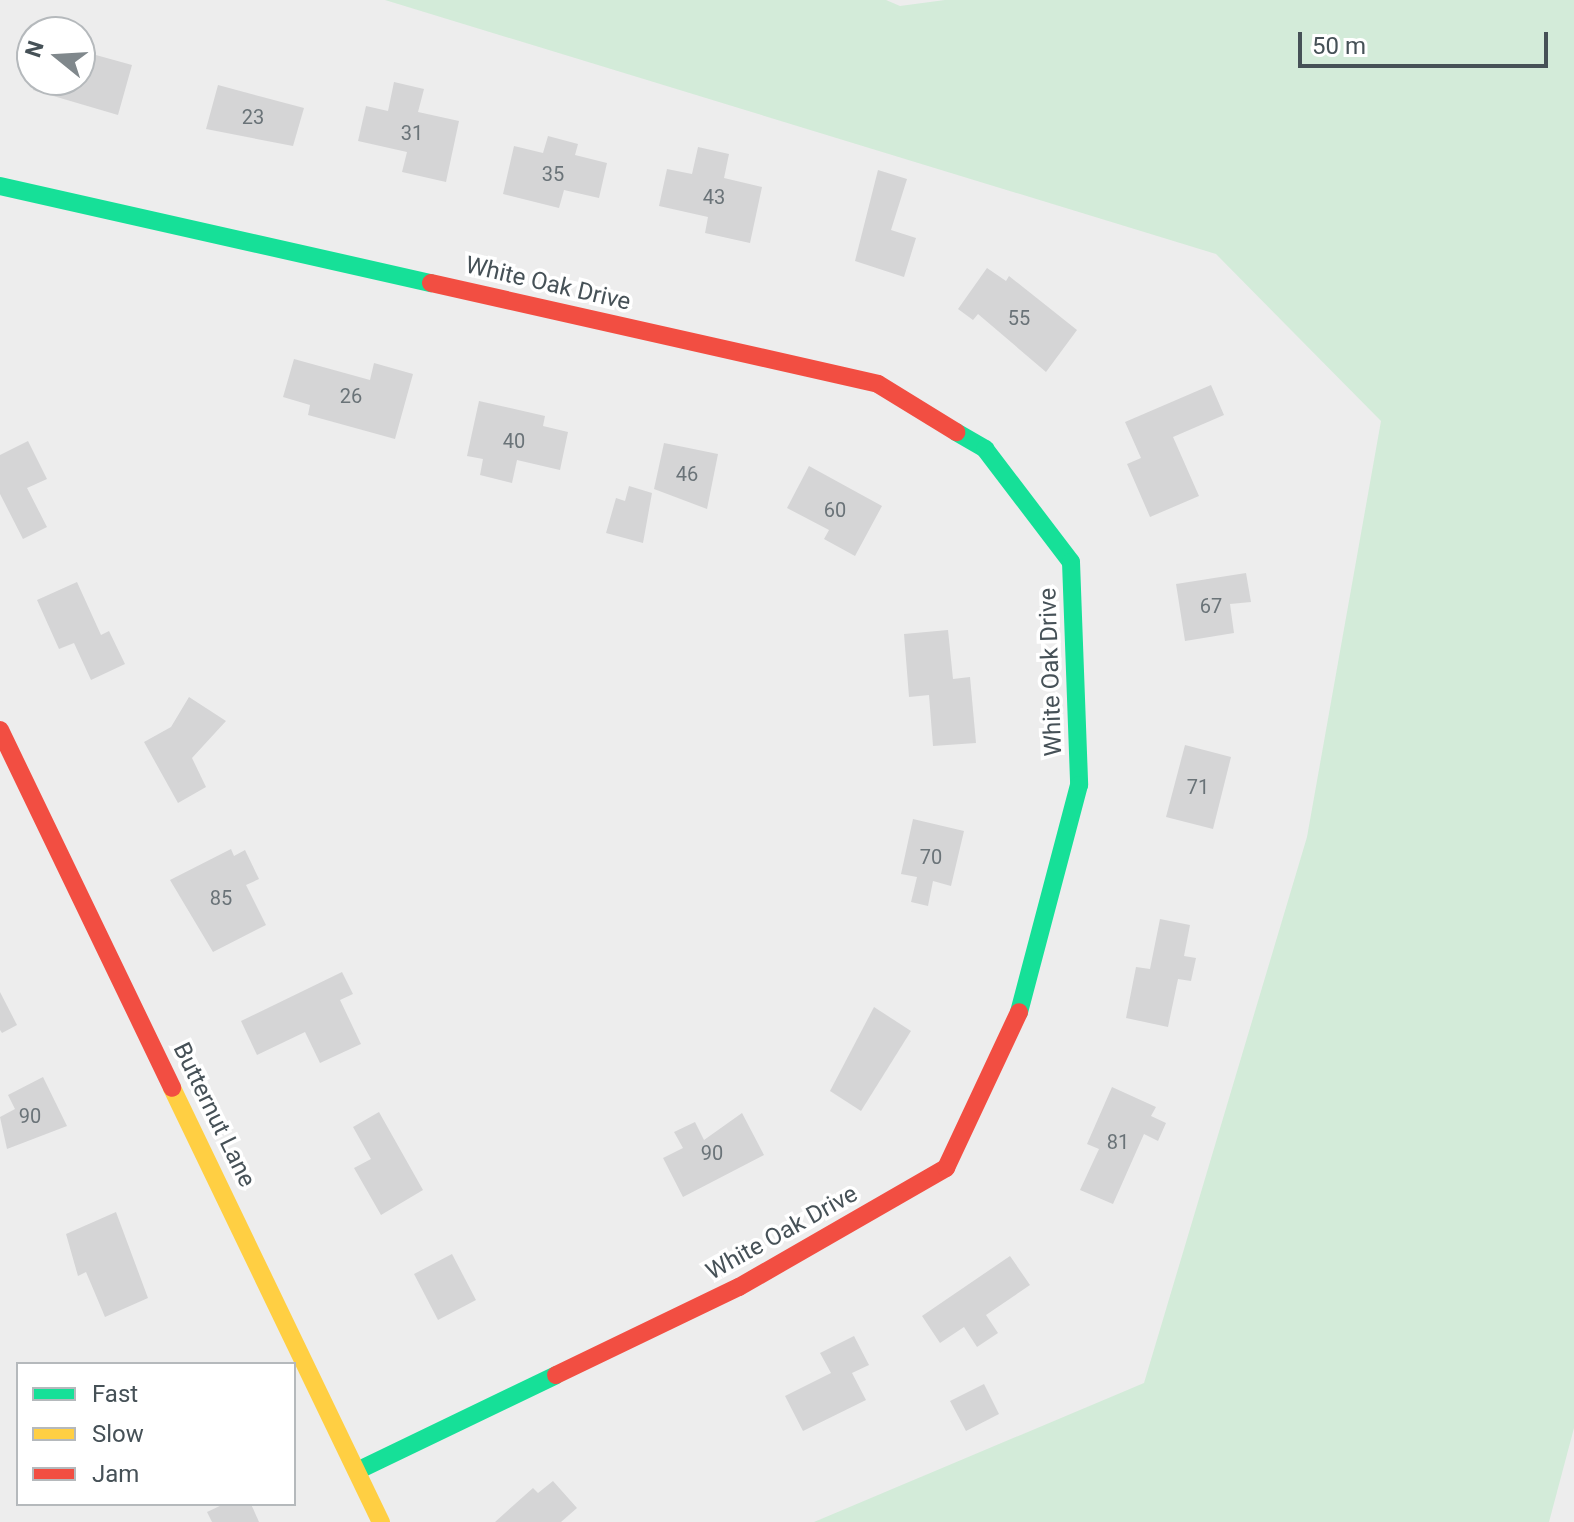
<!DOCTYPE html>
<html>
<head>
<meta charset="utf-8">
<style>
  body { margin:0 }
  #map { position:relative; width:1574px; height:1522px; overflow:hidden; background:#ededed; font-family:Roboto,sans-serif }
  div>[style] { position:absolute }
  .green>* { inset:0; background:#d3ebd9 }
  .building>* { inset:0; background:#d5d5d6 }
  .fast>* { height:18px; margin:-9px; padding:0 9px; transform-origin:9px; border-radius:9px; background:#16e098 }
  .slow>* { height:18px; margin:-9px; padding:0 9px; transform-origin:9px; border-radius:9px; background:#ffcf43 }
  .jam>* { height:18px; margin:-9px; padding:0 9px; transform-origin:9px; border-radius:9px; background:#f24e42 }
  span { translate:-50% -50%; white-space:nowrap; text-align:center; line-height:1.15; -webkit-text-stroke:7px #fff; paint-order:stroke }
  .number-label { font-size:20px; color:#6a7378 }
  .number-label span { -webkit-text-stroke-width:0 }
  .street-label { font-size:24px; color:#465157 }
  .legend { position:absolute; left:16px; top:1362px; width:280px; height:144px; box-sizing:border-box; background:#fff; border:2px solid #b5b9bc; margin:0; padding:10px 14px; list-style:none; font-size:24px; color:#465157 }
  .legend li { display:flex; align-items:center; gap:16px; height:40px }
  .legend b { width:40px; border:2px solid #b5b9bc }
  .north { position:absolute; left:16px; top:16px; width:80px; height:80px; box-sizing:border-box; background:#fff; border:2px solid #b5b9bc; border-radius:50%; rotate:288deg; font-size:22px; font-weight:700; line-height:32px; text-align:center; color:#465157 }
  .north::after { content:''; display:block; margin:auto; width:28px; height:36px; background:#80888c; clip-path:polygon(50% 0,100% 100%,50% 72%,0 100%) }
  .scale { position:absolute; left:1298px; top:32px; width:250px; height:36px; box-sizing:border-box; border:4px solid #465157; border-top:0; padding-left:10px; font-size:24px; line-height:28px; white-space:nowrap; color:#465157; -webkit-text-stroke:6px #fff; paint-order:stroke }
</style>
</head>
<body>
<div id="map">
  <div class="green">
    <div style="clip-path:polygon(385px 0,886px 0,900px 6px,945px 0,1574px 0,1574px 1428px,1549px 1522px,814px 1522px,1144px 1383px,1307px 837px,1381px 421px,1216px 254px)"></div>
  </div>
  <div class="building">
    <div style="clip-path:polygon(80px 32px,90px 35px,85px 52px,132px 65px,118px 115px,33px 90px,35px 80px,80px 80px)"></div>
    <div style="clip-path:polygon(394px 82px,424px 89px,418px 112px,459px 121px,446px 182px,402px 172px,407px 152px,358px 141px,366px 106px,388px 111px)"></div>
    <div style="clip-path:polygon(218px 85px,304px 108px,293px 146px,206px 129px)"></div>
    <div style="clip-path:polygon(548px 136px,578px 144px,575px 155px,607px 163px,599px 198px,564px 190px,559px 208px,503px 194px,514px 146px,543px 153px)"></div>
    <div style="clip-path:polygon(698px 147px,729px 154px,724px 178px,762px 187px,750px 243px,705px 233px,708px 217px,659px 206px,667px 169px,692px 174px)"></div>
    <div style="clip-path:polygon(878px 170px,907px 179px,891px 230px,916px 238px,904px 277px,855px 261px)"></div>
    <div style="clip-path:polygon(987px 268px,1006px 281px,1009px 276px,1077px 330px,1046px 372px,978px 314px,973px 320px,958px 309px)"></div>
    <div style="clip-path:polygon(294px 359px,370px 380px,374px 363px,413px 374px,395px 439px,308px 415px,310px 405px,283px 397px)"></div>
    <div style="clip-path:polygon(1211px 385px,1224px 415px,1173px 437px,1199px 496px,1150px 517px,1127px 464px,1141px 458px,1125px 422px)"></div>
    <div style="clip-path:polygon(479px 401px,545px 416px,543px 426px,568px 432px,560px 470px,517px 460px,512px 483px,480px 475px,483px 459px,467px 456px)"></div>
    <div style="clip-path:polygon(28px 441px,47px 479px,27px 488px,47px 527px,23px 539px,0 494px,0 455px)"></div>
    <div style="clip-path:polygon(664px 443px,718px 454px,707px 509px,654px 489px)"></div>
    <div style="clip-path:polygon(809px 466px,882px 506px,855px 556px,824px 539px,829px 530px,787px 508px)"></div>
    <div style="clip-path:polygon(629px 486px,652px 493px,643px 543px,606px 533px,616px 498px,625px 501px)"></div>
    <div style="clip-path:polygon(1246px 573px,1251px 602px,1230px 604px,1234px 633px,1185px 641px,1176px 584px)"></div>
    <div style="clip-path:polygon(77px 582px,101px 635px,109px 631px,125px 664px,91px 680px,74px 643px,59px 649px,37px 600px)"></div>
    <div style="clip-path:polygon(948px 630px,953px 679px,970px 677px,976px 743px,933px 746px,929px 695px,909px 697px,904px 634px)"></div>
    <div style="clip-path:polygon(189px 697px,226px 721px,192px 758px,206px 787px,178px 803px,144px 742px,171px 727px)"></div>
    <div style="clip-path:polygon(1185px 745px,1231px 757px,1213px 829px,1166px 817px)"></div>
    <div style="clip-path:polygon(913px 819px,964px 831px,951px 886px,933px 881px,928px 906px,911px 902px,917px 877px,901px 874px)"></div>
    <div style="clip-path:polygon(231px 849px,234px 856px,245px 850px,259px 879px,246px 885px,266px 925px,213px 952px,170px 880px)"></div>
    <div style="clip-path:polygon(1160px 919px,1190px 925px,1184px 956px,1196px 958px,1191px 981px,1178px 979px,1168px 1027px,1126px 1018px,1136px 967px,1150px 969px)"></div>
    <div style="clip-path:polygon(342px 972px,353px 994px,340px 1000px,361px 1044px,320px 1063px,305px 1032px,257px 1055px,241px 1021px)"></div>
    <div style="clip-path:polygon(0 992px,17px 1025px,2px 1033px,0 1030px)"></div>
    <div style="clip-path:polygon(874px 1007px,911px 1031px,861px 1111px,830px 1091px)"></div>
    <div style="clip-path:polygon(43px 1077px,67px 1126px,7px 1149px,0 1117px,15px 1109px,8px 1095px)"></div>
    <div style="clip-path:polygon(1112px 1087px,1156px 1107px,1151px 1116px,1166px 1123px,1158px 1141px,1144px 1134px,1113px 1204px,1080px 1190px,1099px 1149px,1087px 1144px)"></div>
    <div style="clip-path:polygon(379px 1112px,423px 1190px,381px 1215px,354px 1168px,371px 1159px,353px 1127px)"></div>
    <div style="clip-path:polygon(742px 1113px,764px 1155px,683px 1197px,663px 1158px,683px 1148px,674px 1132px,695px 1122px,704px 1140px)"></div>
    <div style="clip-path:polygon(116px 1212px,148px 1298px,105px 1317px,86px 1272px,78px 1276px,66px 1234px)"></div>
    <div style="clip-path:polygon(452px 1254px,476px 1300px,438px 1320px,414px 1274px)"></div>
    <div style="clip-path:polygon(1010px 1256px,1030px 1285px,986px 1315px,998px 1333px,977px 1347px,964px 1327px,940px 1343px,922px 1316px)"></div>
    <div style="clip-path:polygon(854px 1336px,869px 1365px,852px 1373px,866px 1400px,803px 1431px,785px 1396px,831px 1373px,820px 1353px)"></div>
    <div style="clip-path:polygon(984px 1384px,999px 1414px,966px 1431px,950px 1401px)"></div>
    <div style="clip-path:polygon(553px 1481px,577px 1508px,561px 1522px,495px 1522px,533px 1488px,538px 1493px)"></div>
    <div style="clip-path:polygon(224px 1504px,251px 1504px,259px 1522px,212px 1522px,207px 1512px)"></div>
  </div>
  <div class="fast">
    <div style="left:0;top:186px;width:442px;rotate:12.7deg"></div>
    <div style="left:956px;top:432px;width:34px;rotate:30deg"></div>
    <div style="left:985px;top:449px;width:142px;rotate:52.7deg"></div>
    <div style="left:1071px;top:562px;width:223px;rotate:87.9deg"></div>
    <div style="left:1079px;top:785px;width:235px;rotate:104.8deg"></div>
    <div style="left:361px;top:1469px;width:216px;rotate:-25.7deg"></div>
  </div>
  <div class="slow">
    <div style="left:172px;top:1088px;width:482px;rotate:64.3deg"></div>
  </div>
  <div class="jam">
    <div style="left:431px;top:283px;width:458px;rotate:12.7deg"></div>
    <div style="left:878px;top:384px;width:92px;rotate:31.6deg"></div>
    <div style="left:0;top:730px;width:397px;rotate:64.3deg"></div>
    <div style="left:556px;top:1375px;width:203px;rotate:-25.7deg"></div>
    <div style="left:739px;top:1287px;width:239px;rotate:-29.9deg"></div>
    <div style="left:946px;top:1168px;width:172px;rotate:-64.9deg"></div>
  </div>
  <div class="number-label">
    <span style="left:253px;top:117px">23</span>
    <span style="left:412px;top:133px">31</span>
    <span style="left:553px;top:174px">35</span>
    <span style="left:714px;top:197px">43</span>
    <span style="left:1019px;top:318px">55</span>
    <span style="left:351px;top:396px">26</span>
    <span style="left:514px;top:441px">40</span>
    <span style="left:687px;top:474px">46</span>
    <span style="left:835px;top:510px">60</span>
    <span style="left:1211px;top:606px">67</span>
    <span style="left:1198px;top:787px">71</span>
    <span style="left:931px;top:857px">70</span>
    <span style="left:221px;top:898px">85</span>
    <span style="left:30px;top:1116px">90</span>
    <span style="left:1118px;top:1142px">81</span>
    <span style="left:712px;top:1153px">90</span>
  </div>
  <div class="street-label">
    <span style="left:548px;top:284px;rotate:13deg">White Oak Drive</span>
    <span style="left:1051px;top:672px;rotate:-92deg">White Oak Drive</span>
    <span style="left:214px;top:1115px;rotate:64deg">Butternut Lane</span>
    <span style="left:782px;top:1233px;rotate:-29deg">White Oak Drive</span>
  </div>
  <ul class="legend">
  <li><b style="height:10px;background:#16e098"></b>Fast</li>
  <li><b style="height:10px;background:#ffcf43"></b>Slow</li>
  <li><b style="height:10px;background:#f24e42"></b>Jam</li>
  </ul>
  <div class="north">N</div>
  <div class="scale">50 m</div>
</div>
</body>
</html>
